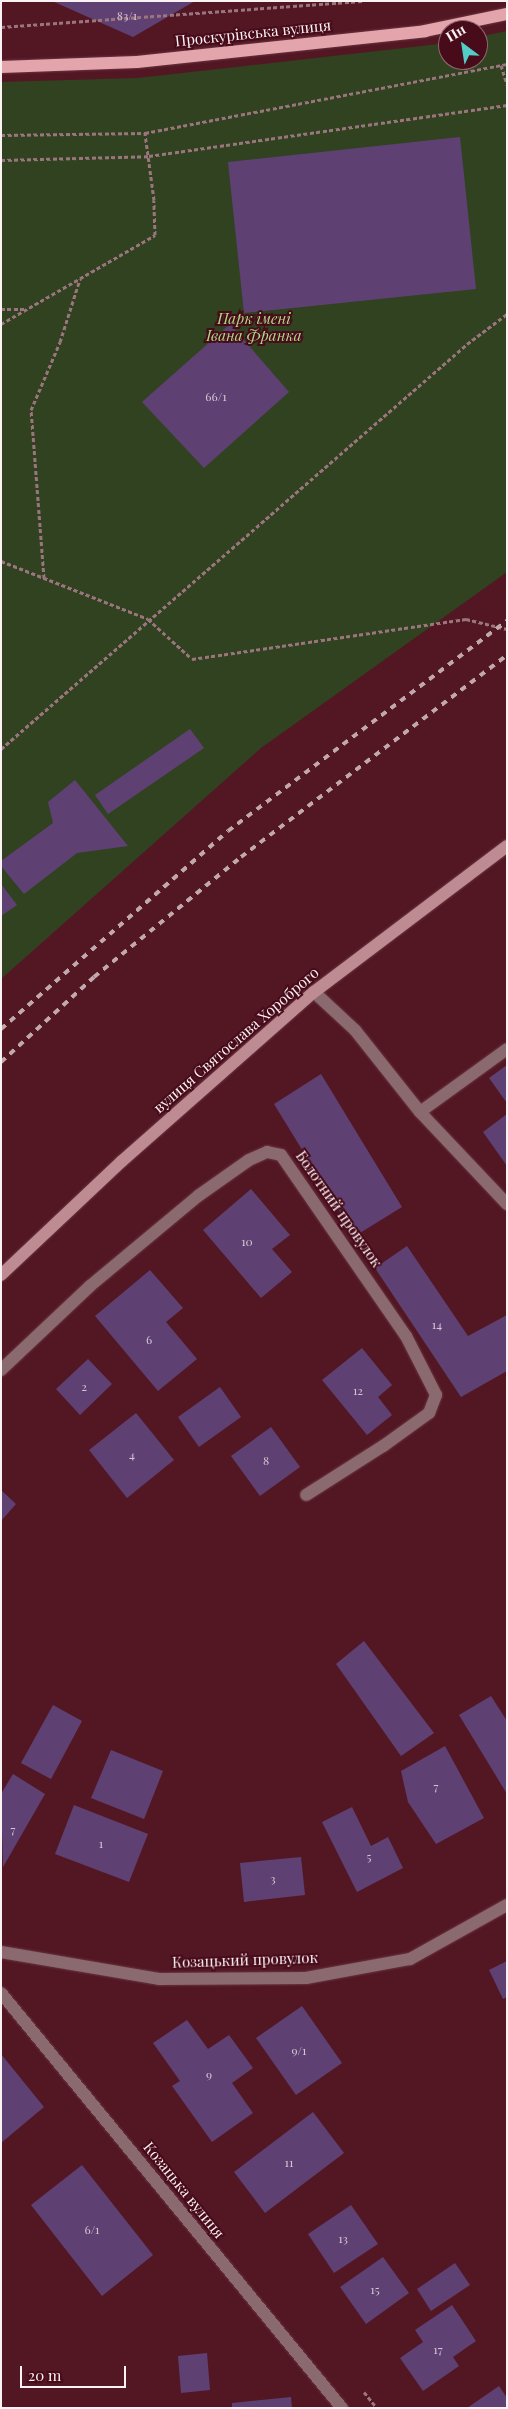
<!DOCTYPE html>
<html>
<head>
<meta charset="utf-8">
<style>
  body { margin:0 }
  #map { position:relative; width:508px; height:2409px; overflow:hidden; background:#531724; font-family:"Playfair Display",serif }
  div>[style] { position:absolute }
  .green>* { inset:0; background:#314221 }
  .building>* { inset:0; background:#5f4073 }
  .path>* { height:3px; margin-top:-1.5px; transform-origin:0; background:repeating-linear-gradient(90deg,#9b757d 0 4px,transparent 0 6.5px) }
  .roads { filter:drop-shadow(0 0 1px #6a3641) drop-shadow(0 0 1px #6a3641) }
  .service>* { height:12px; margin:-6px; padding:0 6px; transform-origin:6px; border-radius:6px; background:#8a6a6e }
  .minor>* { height:12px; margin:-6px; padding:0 6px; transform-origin:6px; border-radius:6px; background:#8a6a6e }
  .secondary>* { height:12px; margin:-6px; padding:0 6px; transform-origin:6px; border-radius:6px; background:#bd8b91 }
  .primary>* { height:12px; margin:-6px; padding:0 6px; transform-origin:6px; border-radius:6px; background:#e4a4ac }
  .rail>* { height:4px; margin-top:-2px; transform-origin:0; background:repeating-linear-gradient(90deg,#c1a8ad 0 6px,transparent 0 12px) }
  span { translate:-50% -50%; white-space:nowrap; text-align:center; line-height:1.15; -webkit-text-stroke:4px #470b1a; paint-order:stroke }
  .number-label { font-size:12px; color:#d3c6d3 }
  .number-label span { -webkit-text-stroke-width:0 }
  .street-label { font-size:15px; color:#faf2f3 }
  .park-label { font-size:15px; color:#aeda86; font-style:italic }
  .frame { position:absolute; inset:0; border:2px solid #faf2f3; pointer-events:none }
  .north { position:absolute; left:438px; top:20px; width:50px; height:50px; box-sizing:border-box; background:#470b1a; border:1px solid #8f6771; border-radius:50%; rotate:329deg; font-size:14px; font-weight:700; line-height:20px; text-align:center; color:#faf2f3 }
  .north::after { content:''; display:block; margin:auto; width:18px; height:22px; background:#54cdc8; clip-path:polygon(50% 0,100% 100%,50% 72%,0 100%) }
  .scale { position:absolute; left:20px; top:2366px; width:106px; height:22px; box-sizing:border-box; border:2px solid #faf2f3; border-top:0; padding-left:6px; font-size:15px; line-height:18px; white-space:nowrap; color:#faf2f3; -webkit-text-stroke:4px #470b1a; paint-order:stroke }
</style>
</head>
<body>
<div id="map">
  <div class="green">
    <div style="clip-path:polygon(507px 31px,507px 572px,261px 748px,1px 979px,1px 82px,138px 78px,448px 43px,448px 60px,478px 60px,478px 37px)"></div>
  </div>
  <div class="building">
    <div style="clip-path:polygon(52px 1px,195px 1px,133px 37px)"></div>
    <div style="clip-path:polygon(460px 137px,476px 289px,244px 313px,228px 162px)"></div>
    <div style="clip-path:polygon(230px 324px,289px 392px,204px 468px,142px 402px)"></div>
    <div style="clip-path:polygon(190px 729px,204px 748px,108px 814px,95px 795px)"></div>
    <div style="clip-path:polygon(75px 780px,128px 846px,77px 853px,24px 894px,1px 866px,1px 861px,53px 823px,48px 802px)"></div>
    <div style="clip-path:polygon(1px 884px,17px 905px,1px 916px)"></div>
    <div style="clip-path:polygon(507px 1065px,507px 1103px,489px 1078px)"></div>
    <div style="clip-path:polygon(321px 1074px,402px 1207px,355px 1236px,274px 1104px)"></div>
    <div style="clip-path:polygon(507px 1114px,507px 1166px,483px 1132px)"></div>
    <div style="clip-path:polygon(251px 1189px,290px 1235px,272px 1249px,292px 1272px,261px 1298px,203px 1230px)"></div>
    <div style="clip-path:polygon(407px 1246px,468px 1336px,507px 1315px,507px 1371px,461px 1397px,375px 1268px)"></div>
    <div style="clip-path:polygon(150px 1270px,183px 1308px,166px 1322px,197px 1359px,158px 1391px,95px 1316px)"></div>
    <div style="clip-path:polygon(362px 1348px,392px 1385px,378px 1397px,392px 1415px,367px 1435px,322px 1380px)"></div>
    <div style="clip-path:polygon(88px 1359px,112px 1384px,80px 1415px,56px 1389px)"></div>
    <div style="clip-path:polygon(220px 1387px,241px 1417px,199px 1447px,178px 1417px)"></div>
    <div style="clip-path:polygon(136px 1413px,174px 1460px,127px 1498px,89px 1450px)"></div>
    <div style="clip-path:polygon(271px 1427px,300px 1467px,260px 1496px,231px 1456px)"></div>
    <div style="clip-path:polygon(1px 1490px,16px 1504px,1px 1521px)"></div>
    <div style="clip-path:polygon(364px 1641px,434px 1733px,401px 1756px,336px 1664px)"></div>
    <div style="clip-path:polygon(491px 1696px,507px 1721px,507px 1794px,459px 1715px)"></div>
    <div style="clip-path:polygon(53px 1705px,82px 1721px,51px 1779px,21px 1763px)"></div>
    <div style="clip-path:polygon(445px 1746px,484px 1818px,436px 1844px,408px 1802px,401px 1771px)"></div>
    <div style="clip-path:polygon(111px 1750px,163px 1771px,144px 1819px,91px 1798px)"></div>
    <div style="clip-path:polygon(13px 1774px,45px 1794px,3px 1867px,1px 1794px)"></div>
    <div style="clip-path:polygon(74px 1805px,148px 1834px,129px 1882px,55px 1854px)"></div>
    <div style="clip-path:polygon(352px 1807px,371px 1846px,388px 1837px,403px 1868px,357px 1892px,322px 1822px)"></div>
    <div style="clip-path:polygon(301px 1857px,305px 1895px,244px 1902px,240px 1863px)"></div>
    <div style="clip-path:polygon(507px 1961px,507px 1997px,503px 1999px,489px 1970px)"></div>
    <div style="clip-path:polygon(302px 2006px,342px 2063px,296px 2095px,256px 2038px)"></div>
    <div style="clip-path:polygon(187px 2020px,208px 2049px,229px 2035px,253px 2068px,232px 2083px,253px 2113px,212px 2142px,172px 2086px,180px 2081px,153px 2043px)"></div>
    <div style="clip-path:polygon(1px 2054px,44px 2107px,1px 2143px)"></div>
    <div style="clip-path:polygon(313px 2112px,344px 2153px,265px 2213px,234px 2172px)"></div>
    <div style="clip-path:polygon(82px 2165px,153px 2255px,102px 2296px,31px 2205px)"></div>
    <div style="clip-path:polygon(351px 2205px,378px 2244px,334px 2273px,308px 2234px)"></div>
    <div style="clip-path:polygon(383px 2257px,409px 2293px,366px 2324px,340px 2287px)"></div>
    <div style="clip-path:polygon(455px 2263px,470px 2285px,431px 2311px,417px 2289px)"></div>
    <div style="clip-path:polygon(452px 2305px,476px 2341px,453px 2357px,459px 2366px,423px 2391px,400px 2358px,423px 2342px,415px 2330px)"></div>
    <div style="clip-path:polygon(207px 2353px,210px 2390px,181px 2393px,178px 2356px)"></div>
    <div style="clip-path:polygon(499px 2386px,507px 2398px,507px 2408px,467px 2408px)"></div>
    <div style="clip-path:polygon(291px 2397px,292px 2408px,232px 2408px,232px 2403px)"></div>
  </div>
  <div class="path">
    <div style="left:1px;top:27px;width:362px;rotate:-4.1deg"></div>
    <div style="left:501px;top:65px;width:21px;rotate:73deg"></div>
    <div style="left:1px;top:135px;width:144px;rotate:-0.8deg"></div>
    <div style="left:145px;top:133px;width:369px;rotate:-10.8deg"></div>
    <div style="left:1px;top:160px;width:148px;rotate:-1.5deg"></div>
    <div style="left:149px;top:156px;width:362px;rotate:-8.1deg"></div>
    <div style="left:1px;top:309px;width:25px"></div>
    <div style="left:1px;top:324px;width:178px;rotate:-30deg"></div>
    <div style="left:155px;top:235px;width:35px;rotate:-92deg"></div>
    <div style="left:154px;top:200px;width:68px;rotate:-97.7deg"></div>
    <div style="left:1px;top:561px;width:158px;rotate:21.5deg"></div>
    <div style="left:148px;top:619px;width:59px;rotate:42.3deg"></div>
    <div style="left:192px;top:659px;width:277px;rotate:-8.3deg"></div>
    <div style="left:466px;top:619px;width:42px;rotate:13.7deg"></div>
    <div style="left:44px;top:578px;width:169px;rotate:-94.4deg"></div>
    <div style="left:31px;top:410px;width:74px;rotate:-66.9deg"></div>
    <div style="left:60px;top:342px;width:66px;rotate:-72.4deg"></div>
    <div style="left:1px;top:749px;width:617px;rotate:-40.99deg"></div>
    <div style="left:467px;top:344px;width:50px;rotate:-36.9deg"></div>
    <div style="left:364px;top:2392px;width:21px;rotate:51deg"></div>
  </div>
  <div class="roads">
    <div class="service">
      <div style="left:314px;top:992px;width:56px;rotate:42.8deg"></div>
      <div style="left:355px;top:1030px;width:105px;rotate:51.6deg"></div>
      <div style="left:420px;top:1112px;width:127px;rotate:46.6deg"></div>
      <div style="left:420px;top:1112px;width:107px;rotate:-35.9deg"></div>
    </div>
    <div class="minor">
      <div style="left:1px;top:1370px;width:122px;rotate:-43.3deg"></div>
      <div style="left:90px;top:1286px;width:141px;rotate:-39.8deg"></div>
      <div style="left:198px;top:1196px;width:62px;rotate:-35.2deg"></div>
      <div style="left:249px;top:1160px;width:20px;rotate:-24deg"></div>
      <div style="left:267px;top:1152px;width:14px;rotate:12deg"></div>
      <div style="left:281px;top:1155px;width:220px;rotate:55.4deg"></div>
      <div style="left:406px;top:1336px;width:66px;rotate:63deg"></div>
      <div style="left:436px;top:1395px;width:19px;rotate:111deg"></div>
      <div style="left:429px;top:1413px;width:57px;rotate:144.3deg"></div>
      <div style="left:383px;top:1446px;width:91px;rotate:147.5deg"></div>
      <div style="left:1px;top:1952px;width:160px;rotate:9.7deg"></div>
      <div style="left:159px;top:1979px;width:147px;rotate:-0.4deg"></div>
      <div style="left:306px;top:1978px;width:106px;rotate:-10.4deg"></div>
      <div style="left:410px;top:1959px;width:111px;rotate:-29.1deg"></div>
      <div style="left:1px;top:1993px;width:537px;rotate:50.59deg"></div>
    </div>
    <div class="secondary">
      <div style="left:1px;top:1275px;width:166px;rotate:-43.3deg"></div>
      <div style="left:122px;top:1161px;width:256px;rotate:-41.4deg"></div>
      <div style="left:314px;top:992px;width:242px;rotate:-37.1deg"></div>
    </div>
    <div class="primary">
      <div style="left:1px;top:67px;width:136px;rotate:-2.1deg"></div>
      <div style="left:137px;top:62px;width:290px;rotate:-6.1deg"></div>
      <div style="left:425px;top:31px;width:84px;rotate:-11.7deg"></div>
    </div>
  </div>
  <div class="rail">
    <div style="left:1px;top:1029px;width:301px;rotate:-41.1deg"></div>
    <div style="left:228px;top:831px;width:349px;rotate:-37deg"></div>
    <div style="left:1px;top:1062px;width:126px;rotate:-42.4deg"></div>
    <div style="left:94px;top:977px;width:190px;rotate:-39.2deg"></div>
    <div style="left:241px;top:857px;width:334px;rotate:-37.2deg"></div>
  </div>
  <div class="number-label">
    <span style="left:127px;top:16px">83/1</span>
    <span style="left:216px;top:397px">66/1</span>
    <span style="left:247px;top:1242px">10</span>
    <span style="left:437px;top:1325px">14</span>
    <span style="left:149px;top:1340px">6</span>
    <span style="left:84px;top:1387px">2</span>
    <span style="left:358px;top:1391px">12</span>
    <span style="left:132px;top:1455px">4</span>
    <span style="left:266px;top:1461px">8</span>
    <span style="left:436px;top:1787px">7</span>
    <span style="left:13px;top:1830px">7</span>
    <span style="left:101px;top:1844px">1</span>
    <span style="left:369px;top:1857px">5</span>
    <span style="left:273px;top:1879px">3</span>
    <span style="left:299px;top:2051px">9/1</span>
    <span style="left:209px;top:2075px">9</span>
    <span style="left:289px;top:2163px">11</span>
    <span style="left:92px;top:2230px">6/1</span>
    <span style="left:343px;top:2239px">13</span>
    <span style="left:375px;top:2290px">15</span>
    <span style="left:438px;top:2350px">17</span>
  </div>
  <div class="street-label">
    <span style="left:253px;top:33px;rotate:-6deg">Проскурівська вулиця</span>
    <span style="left:236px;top:1040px;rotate:-41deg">вулиця Святослава Хороброго</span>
    <span style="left:339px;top:1209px;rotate:55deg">Болотний провулок</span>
    <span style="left:245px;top:1960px;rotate:-2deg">Козацький провулок</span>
    <span style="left:184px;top:2190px;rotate:51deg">Козацька вулиця</span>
  </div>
  <div class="park-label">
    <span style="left:254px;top:327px">Парк імені<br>Івана Франка</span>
  </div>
  <div class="frame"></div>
  <div class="north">Пн</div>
  <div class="scale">20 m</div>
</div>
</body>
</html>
